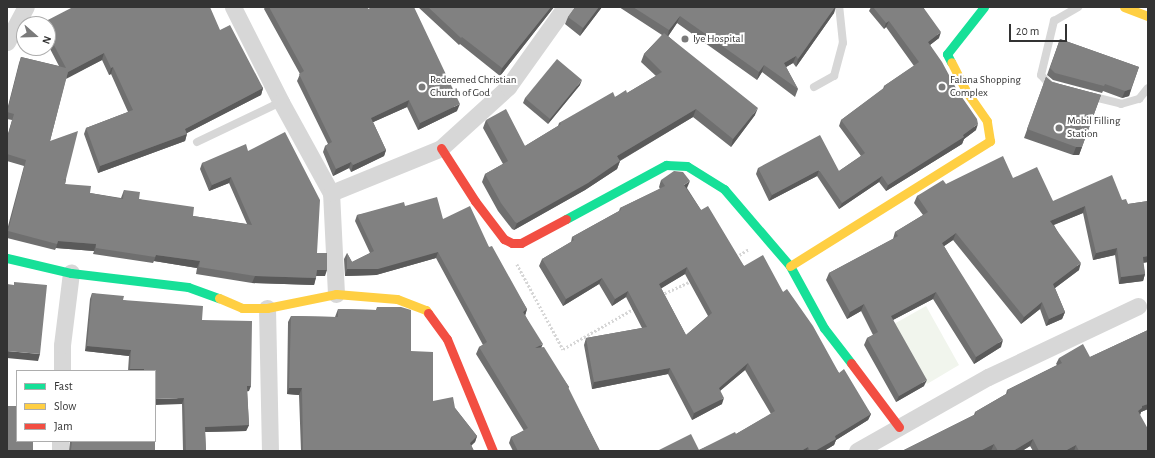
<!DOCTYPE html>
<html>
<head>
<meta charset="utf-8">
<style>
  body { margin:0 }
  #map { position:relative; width:1155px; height:458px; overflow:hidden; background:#fff; font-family:"Alegreya Sans",sans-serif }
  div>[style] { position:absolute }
  .green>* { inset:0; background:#f1f5ed }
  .path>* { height:2.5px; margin-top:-1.25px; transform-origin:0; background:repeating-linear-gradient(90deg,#d6d6d6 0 2px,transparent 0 4px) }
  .lane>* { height:8px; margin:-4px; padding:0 4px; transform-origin:4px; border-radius:4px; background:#d7d7d7 }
  .street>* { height:17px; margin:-8.5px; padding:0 8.5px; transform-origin:8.5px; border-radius:8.5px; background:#d7d7d7 }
  .fast>* { height:9px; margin:-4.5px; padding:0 4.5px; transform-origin:4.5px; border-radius:4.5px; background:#16e098 }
  .slow>* { height:9px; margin:-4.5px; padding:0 4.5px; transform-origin:4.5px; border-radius:4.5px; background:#ffcf43 }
  .jam>* { height:9px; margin:-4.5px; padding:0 4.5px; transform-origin:4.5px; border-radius:4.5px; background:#f24e42 }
  .wall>* { inset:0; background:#6f6f6f }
  .shaded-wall>* { inset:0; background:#5a5a5a }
  .building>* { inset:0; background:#818181 }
  .dots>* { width:11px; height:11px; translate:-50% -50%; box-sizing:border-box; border:2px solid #fff; border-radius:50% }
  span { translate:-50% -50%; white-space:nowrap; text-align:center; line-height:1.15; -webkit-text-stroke:4px #fff; paint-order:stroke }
  .poi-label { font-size:11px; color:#333 }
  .left { translate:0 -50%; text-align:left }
  .frame { position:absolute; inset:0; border:8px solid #333; pointer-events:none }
  .legend { position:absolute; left:16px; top:370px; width:140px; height:72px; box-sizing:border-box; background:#fff; border:1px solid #adadad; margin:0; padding:5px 7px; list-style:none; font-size:12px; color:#333 }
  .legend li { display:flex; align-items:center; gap:8px; height:20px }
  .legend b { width:20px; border:1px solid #adadad }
  .north { position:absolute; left:16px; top:16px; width:40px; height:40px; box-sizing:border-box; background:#fff; border:1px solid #adadad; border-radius:50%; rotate:110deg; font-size:11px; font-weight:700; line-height:16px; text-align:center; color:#333 }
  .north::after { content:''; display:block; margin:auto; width:14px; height:18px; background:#7a7a7a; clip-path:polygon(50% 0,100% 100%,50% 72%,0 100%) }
  .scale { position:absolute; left:1009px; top:24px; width:58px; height:18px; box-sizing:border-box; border:2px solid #333; border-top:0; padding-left:5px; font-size:12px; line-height:14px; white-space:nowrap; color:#333; -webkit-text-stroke:3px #fff; paint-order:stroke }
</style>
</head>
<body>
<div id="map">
  <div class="green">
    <div style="clip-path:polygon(926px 306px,959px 365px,927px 384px,894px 324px)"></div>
  </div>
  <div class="path">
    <div style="left:736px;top:257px;width:15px;rotate:-32deg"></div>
    <div style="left:517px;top:264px;width:97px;rotate:61.6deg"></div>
    <div style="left:563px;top:349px;width:83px;rotate:-29.7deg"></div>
    <div style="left:661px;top:295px;width:33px;rotate:-25deg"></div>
  </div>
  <div class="lane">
    <div style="left:1054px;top:86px;width:4px;rotate:-166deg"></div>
    <div style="left:1050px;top:85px;width:13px;rotate:-132deg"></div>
    <div style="left:1041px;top:75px;width:56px;rotate:-76.5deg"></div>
    <div style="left:1054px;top:21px;width:28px;rotate:-30deg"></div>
    <div style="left:814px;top:87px;width:23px;rotate:-29deg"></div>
    <div style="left:834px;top:76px;width:34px;rotate:-75deg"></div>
    <div style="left:843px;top:43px;width:36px;rotate:-96deg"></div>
    <div style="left:1090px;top:96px;width:32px;rotate:14deg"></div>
    <div style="left:1121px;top:104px;width:19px;rotate:-16deg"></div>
    <div style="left:1139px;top:99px;width:14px;rotate:-51deg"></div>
    <div style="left:197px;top:142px;width:93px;rotate:-25.5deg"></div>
  </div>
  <div class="street">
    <div style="left:233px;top:7px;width:106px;rotate:63.2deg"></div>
    <div style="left:281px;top:102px;width:104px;rotate:61.2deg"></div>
    <div style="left:7px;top:42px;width:40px;rotate:-62deg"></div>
    <div style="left:336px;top:294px;width:101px;rotate:-92.8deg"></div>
    <div style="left:331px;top:193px;width:119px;rotate:-22.2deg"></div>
    <div style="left:441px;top:148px;width:91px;rotate:-42.3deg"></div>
    <div style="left:508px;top:87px;width:98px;rotate:-54.5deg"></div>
    <div style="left:267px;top:308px;width:143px;rotate:88.8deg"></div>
    <div style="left:62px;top:371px;width:26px;rotate:-90deg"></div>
    <div style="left:62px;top:345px;width:73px;rotate:-82.9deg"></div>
    <div style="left:60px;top:451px;width:10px;rotate:-90deg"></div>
    <div style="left:857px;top:451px;width:150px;rotate:-29.5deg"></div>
    <div style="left:988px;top:377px;width:166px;rotate:-25.3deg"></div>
  </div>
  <div class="fast">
    <div style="left:951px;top:62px;width:9px;rotate:-117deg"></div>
    <div style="left:947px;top:54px;width:60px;rotate:-51.8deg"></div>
    <div style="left:566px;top:219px;width:114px;rotate:-28.4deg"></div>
    <div style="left:666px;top:165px;width:21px;rotate:3deg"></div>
    <div style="left:687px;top:166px;width:44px;rotate:31.9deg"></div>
    <div style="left:724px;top:189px;width:101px;rotate:49.4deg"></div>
    <div style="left:790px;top:266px;width:71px;rotate:61.3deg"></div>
    <div style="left:824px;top:328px;width:44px;rotate:52.4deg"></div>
    <div style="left:7px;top:258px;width:66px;rotate:13.2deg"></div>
    <div style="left:71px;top:273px;width:118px;rotate:6.8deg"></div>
    <div style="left:188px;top:287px;width:33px;rotate:20deg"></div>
  </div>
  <div class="slow">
    <div style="left:1124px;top:7px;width:26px;rotate:21deg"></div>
    <div style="left:790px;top:266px;width:236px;rotate:-32deg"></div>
    <div style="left:990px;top:141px;width:20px;rotate:-99deg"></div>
    <div style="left:987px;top:121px;width:39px;rotate:-125deg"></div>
    <div style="left:965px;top:89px;width:30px;rotate:-117deg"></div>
    <div style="left:219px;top:298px;width:25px;rotate:23deg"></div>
    <div style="left:242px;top:308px;width:25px"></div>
    <div style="left:267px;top:308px;width:70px;rotate:-11.5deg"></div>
    <div style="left:336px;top:294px;width:61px;rotate:4.7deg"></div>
    <div style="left:397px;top:299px;width:31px;rotate:21deg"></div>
    <div style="left:426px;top:310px;width:4px;rotate:56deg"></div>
  </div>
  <div class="jam">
    <div style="left:441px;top:148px;width:63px;rotate:57.3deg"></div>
    <div style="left:475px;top:201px;width:48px;rotate:52.7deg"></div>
    <div style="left:504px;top:239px;width:9px;rotate:27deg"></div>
    <div style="left:512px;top:243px;width:9px"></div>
    <div style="left:521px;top:243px;width:51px;rotate:-28.1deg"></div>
    <div style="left:428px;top:313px;width:32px;rotate:54deg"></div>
    <div style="left:447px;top:339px;width:121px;rotate:67.7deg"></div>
    <div style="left:851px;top:363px;width:80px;rotate:53.1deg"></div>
  </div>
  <div class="wall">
    <div style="clip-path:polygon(265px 7px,367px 7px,368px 9px,457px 111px,418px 130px,407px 107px,373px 122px,386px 150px,384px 156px,351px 172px,349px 168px,333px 176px,323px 152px,325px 146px,328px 144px,297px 81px,300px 74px,264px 9px)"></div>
    <div style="clip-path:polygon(418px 7px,554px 7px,500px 76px,460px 44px,459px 45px)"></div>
    <div style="clip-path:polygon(574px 7px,602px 7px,580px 36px,565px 24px,568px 17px,574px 9px)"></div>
    <div style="clip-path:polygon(619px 7px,836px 7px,834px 13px,796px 67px,793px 63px,786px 67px,798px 89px,795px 97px,762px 72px,757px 80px,677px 23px,668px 36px,755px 115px,731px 147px,693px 117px,620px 161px,617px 169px,585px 190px,514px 230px,512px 229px,498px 211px,482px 182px,485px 174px,503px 164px,483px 128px,486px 120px,525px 146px,558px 126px,559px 123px,615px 97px,627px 93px,656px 76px,641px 62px,644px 54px,662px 35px)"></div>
    <div style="clip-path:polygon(871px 7px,923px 7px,939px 38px,930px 45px,976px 130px,964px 139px,962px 144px,886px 191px,879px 182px,839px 209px,817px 176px,769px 201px,756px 174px,758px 168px,839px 171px,861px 156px,839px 126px,841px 120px,883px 89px,884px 86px,914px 66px,886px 27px,884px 29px,869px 11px)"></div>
    <div style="clip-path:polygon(42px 23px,220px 30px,263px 88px,261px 95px,187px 133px,185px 141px,98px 173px,84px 134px,86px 128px,128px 112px,111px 74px,109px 75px,102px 60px,66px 78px,50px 141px,66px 179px,65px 184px,90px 193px,121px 198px,124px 190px,139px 199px,193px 216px,247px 224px,229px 183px,209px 191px,200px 169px,202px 163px,248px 151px,317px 253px,325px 276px,316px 276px,314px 285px,252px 283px,196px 274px,197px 268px,154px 261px,153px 263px,93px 254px,94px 251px,56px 248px,55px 250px,7px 238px,7px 230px,24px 166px,7px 161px,7px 137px,12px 120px,7px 119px,7px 110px,19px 63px,21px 57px,59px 66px,48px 45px,48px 24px,42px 24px)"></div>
    <div style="clip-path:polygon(1060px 39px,1139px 67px,1129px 96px,1122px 98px,1103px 91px,1102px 93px,1053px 80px,1047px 75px)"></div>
    <div style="clip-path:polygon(1046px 77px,1052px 82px,1101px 95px,1079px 155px,1073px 155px,1024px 138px)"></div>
    <div style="clip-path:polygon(580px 85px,548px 124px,523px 103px,525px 98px)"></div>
    <div style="clip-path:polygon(1013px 178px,1053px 201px,1122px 200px,1128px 204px,1148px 201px,1148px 262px,1143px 263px,1145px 274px,1143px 281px,1119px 284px,1115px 255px,1093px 260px,1083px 213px,1054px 225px,1079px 270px,1055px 288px,1065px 312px,1062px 319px,1046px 326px,1040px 309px,1021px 324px,953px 240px,944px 246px,1001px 347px,974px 364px,933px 299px,893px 320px,924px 386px,896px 402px,864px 345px,867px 338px,873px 335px,861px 311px,847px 319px,826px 280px,829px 273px,893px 239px,895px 232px,923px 215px,914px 203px,917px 196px,946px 184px)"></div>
    <div style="clip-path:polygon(evenodd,661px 180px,687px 188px,701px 210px,744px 266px,783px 292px,839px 373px,871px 414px,868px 420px,836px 440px,834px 445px,824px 451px,657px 451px,699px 450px,736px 434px,771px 414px,745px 370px,720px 391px,722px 404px,692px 420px,668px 374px,592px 389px,584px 345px,586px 338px,642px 328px,626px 297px,612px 306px,599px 284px,563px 306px,539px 266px,542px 259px,571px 242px,572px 237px,619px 211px,620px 208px,660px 189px,659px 187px,661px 180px,685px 274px,708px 316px,686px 335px,661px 288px,685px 274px)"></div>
    <div style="clip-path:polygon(405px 206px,443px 219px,489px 247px,527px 309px,525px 315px,541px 347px,569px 387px,568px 389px,600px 451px,513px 451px,509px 443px,511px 437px,524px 431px,476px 354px,479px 347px,483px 345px,436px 258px,376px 275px,345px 276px,344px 259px,347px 253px,352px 262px,370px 253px,355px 221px,357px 215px)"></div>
    <div style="clip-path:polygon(92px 293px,123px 300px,202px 320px,249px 391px,247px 391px,249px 425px,246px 431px,205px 432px,206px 451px,183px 451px,182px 404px,155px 371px,128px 371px,129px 356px,85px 351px,90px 299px)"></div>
    <div style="clip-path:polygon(377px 307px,411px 351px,433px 401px,455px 408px,477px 436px,475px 442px,471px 445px,474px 451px,301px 451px,299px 395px,287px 394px,288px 322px,291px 316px,335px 317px,338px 309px,376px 310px)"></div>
    <div style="clip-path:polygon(1148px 330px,1148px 409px,1141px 412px,1140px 415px,1148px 451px,1033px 451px,1030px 446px,1022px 451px,902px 451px,974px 415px,975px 412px,1006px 394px,1007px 390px,1057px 365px,1056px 364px,1059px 358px,1090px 357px)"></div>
    <div style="clip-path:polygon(70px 441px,155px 441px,69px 451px)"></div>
  </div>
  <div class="shaded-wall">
    <div style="clip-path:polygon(551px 7px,554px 7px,500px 76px,502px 68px)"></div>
    <div style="clip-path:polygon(599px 7px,602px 7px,580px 36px,583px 28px)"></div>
    <div style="clip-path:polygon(835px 7px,834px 13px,796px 67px,798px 59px)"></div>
    <div style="clip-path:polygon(680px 16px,677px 23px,667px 38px,669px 30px)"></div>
    <div style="clip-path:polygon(889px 21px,886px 27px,884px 29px,886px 23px)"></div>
    <div style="clip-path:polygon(941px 32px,939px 38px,926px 48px,928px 42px)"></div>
    <div style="clip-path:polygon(104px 53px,102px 60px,66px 79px,68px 72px)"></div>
    <div style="clip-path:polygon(796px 56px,793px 63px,781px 70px,784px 63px)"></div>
    <div style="clip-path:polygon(764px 65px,762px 72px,757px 80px,759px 72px)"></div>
    <div style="clip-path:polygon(113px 67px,111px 74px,109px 75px,111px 68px)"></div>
    <div style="clip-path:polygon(582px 80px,580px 85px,548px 124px,550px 119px)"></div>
    <div style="clip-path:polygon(263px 88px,261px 95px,183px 135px,185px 129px)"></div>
    <div style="clip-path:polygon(1131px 89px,1129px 96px,1122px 98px,1125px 91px)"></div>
    <div style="clip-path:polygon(409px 100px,407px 107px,369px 124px,371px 118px)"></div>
    <div style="clip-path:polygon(460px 104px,457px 111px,418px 130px,420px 123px)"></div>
    <div style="clip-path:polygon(758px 108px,755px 115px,731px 147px,733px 139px)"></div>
    <div style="clip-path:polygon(696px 109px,693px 117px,614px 164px,617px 156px)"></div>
    <div style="clip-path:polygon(978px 124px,976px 130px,964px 139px,962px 144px,886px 191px,888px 185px,963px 135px)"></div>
    <div style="clip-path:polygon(187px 134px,185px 141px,98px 173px,100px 166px)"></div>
    <div style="clip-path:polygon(1076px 147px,1082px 147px,1079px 155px,1073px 155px)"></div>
    <div style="clip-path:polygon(386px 150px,384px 156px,351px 172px,353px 165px)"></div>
    <div style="clip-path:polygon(620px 161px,617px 169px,585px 190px,514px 230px,517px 223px)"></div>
    <div style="clip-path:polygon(351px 162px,349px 168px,333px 176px,336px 169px)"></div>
    <div style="clip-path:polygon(819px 170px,817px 176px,769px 201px,772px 195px)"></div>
    <div style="clip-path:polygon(882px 176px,879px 182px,839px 209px,842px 203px)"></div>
    <div style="clip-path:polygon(231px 177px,229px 183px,209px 191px,212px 185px)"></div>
    <div style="clip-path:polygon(690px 181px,687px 188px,682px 191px,684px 185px)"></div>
    <div style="clip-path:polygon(1085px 206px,1083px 213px,1048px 227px,1050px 221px)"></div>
    <div style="clip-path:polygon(956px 233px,953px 240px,940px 249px,942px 243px)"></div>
    <div style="clip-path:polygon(58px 241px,96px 244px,94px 251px,56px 248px)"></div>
    <div style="clip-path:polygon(1117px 248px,1115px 255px,1093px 260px,1096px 253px)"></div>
    <div style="clip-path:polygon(438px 252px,436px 258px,376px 275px,345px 276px,347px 269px)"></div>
    <div style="clip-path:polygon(156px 255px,200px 261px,197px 268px,154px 261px)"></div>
    <div style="clip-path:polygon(1148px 256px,1148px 262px,1140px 263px,1143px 257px)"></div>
    <div style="clip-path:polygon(1081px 263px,1079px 270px,1051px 291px,1053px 284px)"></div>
    <div style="clip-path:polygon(687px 267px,685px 274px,657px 291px,659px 284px)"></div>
    <div style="clip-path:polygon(317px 270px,327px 270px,325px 276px,314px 276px)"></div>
    <div style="clip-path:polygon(1145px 274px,1143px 281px,1119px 284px,1121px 277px)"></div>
    <div style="clip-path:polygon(255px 276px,316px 278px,314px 285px,252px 283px)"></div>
    <div style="clip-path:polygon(602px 278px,599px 284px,563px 306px,566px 299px)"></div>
    <div style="clip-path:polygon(628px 291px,626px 297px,612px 306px,615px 299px)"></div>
    <div style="clip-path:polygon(936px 292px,933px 299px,889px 322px,891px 316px)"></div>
    <div style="clip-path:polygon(1042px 302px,1040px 309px,1021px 324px,1024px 317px)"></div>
    <div style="clip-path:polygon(864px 304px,861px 311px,847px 319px,850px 312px)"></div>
    <div style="clip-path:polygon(527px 309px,525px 316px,523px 312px)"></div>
    <div style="clip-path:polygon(1065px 312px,1062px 319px,1046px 326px,1049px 319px)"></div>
    <div style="clip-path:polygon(1003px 340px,1001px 347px,974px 364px,976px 357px)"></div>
    <div style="clip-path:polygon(543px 344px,540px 350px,535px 348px)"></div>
    <div style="clip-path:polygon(87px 346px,131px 350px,129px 356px,85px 351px)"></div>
    <div style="clip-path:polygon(7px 351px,40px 354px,38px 361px,7px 358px)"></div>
    <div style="clip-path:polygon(748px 363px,745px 370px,716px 394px,719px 388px)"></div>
    <div style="clip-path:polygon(670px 368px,668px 374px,592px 389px,594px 382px)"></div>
    <div style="clip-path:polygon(130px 369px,144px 369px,144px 371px,129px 371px)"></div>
    <div style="clip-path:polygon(927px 380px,924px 386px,896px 402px,899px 396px)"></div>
    <div style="clip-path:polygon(247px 386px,251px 386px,249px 391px,245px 392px)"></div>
    <div style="clip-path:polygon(289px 388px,302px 388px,299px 395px,287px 394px)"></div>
    <div style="clip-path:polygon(184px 398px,182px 404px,155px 405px,155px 399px)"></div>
    <div style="clip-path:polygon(724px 398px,722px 404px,692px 420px,694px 413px)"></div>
    <div style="clip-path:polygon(1148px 404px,1148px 409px,1141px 412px,1140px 415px,1138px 411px,1142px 406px)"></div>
    <div style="clip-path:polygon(871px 414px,868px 420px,836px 440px,834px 445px,824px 451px,815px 451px,835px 436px)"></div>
    <div style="clip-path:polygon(249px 425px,246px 431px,203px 432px,205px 427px)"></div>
    <div style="clip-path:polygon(477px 436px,475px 442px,468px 449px,470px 443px)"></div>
    <div style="clip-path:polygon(1033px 439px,1030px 446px,1022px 451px,1013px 451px)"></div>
    <div style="clip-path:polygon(994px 444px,991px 451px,980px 451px)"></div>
    <div style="clip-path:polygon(1076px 445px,1074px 451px,1065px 451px)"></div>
    <div style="clip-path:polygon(808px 447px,807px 451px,801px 451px)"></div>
  </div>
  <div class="building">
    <div style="clip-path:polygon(73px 7px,210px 7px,220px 30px,230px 25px,263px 88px,185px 129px,187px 134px,100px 166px,86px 128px,133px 110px,113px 67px,111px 68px,104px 53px,68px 72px,50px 141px,78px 131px,66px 179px,63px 180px,66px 180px,65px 184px,91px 186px,90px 193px,123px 199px,124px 190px,140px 192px,139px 199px,194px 207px,193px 216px,252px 225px,231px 177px,212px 185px,202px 163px,246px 144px,248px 151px,285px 132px,320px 200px,317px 253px,327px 253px,327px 270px,317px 270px,316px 278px,255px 276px,199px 267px,200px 261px,156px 255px,155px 257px,96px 248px,96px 244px,58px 241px,57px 244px,8px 231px,26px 160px,7px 154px,7px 138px,14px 114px,7px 112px,21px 57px,66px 68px,48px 34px,48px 24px,43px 24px,42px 23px)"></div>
    <div style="clip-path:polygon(269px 7px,367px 7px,368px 9px,372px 7px,414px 7px,460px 104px,420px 123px,409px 100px,371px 118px,386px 150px,353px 165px,351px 162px,336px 169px,325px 146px,332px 142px,299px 74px,304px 71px)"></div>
    <div style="clip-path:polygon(428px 7px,551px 7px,502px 68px,462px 37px,461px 38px)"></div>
    <div style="clip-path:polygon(575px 7px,599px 7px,583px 28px,568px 17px)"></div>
    <div style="clip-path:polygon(633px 7px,835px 7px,798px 59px,796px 56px,784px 63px,798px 89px,764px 65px,759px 72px,680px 16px,669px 30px)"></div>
    <div style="clip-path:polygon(873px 7px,923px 7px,941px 32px,928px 42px,942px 62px,957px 90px,977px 119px,978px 124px,963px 135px,964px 137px,888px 185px,882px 176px,842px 203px,819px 170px,772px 195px,758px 168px,820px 135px,839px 171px,865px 153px,841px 120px,885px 87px,884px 86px,919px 62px,889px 21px,886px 23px)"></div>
    <div style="clip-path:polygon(664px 33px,758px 108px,733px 139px,696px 109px,617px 156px,620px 161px,588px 183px,517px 223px,515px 222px,501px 203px,485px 174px,508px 161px,486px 120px,506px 109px,525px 146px,561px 124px,559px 123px,613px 92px,615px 97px,626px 90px,627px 93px,662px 72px,644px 54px)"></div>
    <div style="clip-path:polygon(1060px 39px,1139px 67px,1131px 89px,1125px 91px,1105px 84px,1104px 86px,1055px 73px,1050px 68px)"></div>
    <div style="clip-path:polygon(557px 59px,582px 80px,550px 119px,525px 98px)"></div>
    <div style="clip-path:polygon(1046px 77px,1052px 82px,1101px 95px,1082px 147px,1076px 147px,1027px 129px)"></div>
    <div style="clip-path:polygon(1003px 156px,1013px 178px,1037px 167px,1053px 201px,1112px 175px,1122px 200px,1126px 199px,1128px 204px,1148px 201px,1148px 256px,1143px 257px,1145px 274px,1121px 277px,1117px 248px,1096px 253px,1085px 206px,1050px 221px,1081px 263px,1053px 284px,1065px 312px,1049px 319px,1042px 302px,1024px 317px,956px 233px,942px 243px,1003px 340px,976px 357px,936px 292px,891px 316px,927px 380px,899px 396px,867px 338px,878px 332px,864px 304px,850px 312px,829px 273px,898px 236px,895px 232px,928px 212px,917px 196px,943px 180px,946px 184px)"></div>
    <div style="clip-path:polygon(evenodd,674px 171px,683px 172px,690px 181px,684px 185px,701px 210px,708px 206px,744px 266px,763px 255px,783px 292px,787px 289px,813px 326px,839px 373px,844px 369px,871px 414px,835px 436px,836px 439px,815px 451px,810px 451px,808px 447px,801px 451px,657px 451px,691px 434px,699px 450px,735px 432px,736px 434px,775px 411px,748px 363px,719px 388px,724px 398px,694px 413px,670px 368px,594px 382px,586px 338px,647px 327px,628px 291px,615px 299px,602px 278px,566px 299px,542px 259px,574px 240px,572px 237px,621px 210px,620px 208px,665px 186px,661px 180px,674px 171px,687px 267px,712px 313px,686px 335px,659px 284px,687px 267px)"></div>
    <div style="clip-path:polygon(437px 197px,443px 219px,470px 206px,489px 247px,492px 246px,527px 309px,523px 312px,543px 344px,535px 348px,544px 347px,569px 387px,568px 387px,600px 451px,518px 451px,511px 437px,528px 428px,479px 347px,487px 342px,438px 252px,378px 269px,347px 269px,347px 253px,352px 262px,374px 251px,357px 215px,404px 202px,405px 206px)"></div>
    <div style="clip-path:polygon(14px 282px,47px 285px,40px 354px,7px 351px,7px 284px,14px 285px)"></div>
    <div style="clip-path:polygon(92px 293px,124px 296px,123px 300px,203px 306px,202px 320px,252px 321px,251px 386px,247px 386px,249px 425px,205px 427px,206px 451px,186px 451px,184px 398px,155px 399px,155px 371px,144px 371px,144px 369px,130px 369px,131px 350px,87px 346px)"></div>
    <div style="clip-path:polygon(377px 307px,401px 307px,411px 310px,411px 351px,433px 352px,433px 401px,453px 397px,455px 408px,477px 436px,470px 443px,474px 451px,303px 451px,302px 388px,289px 388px,291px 316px,338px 317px,338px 309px,377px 310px)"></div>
    <div style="clip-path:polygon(1148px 330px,1148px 404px,1142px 406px,1142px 408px,1138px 411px,1148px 429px,1148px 451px,1079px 451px,1076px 445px,1065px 451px,1039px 451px,1033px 439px,1013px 451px,998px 451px,994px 444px,980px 451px,902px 451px,976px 414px,975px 412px,1008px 393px,1007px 390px,1062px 363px,1059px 358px,1083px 344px,1090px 357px)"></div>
    <div style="clip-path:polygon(7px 406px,17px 406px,17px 441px,33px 441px,33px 451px,7px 451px)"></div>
    <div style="clip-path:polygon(155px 438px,155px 451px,70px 451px,71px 450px,72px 441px,155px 441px)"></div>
  </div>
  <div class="dots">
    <div style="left:685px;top:39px;background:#7a7a7a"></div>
    <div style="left:422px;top:87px;background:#7a7a7a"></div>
    <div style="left:942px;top:87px;background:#7a7a7a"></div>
    <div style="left:1059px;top:128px;background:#7a7a7a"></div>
  </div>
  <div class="poi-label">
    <span class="left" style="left:693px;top:39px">Iye Hospital</span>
    <span class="left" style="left:430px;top:87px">Redeemed Christian<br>Church of God</span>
    <span class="left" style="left:950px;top:87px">Falana Shopping<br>Complex</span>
    <span class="left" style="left:1067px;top:128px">Mobil Filling<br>Station</span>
  </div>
  <div class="frame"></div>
  <ul class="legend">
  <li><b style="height:5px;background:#16e098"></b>Fast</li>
  <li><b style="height:5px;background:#ffcf43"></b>Slow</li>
  <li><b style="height:5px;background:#f24e42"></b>Jam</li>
  </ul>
  <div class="north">N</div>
  <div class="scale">20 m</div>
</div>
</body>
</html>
